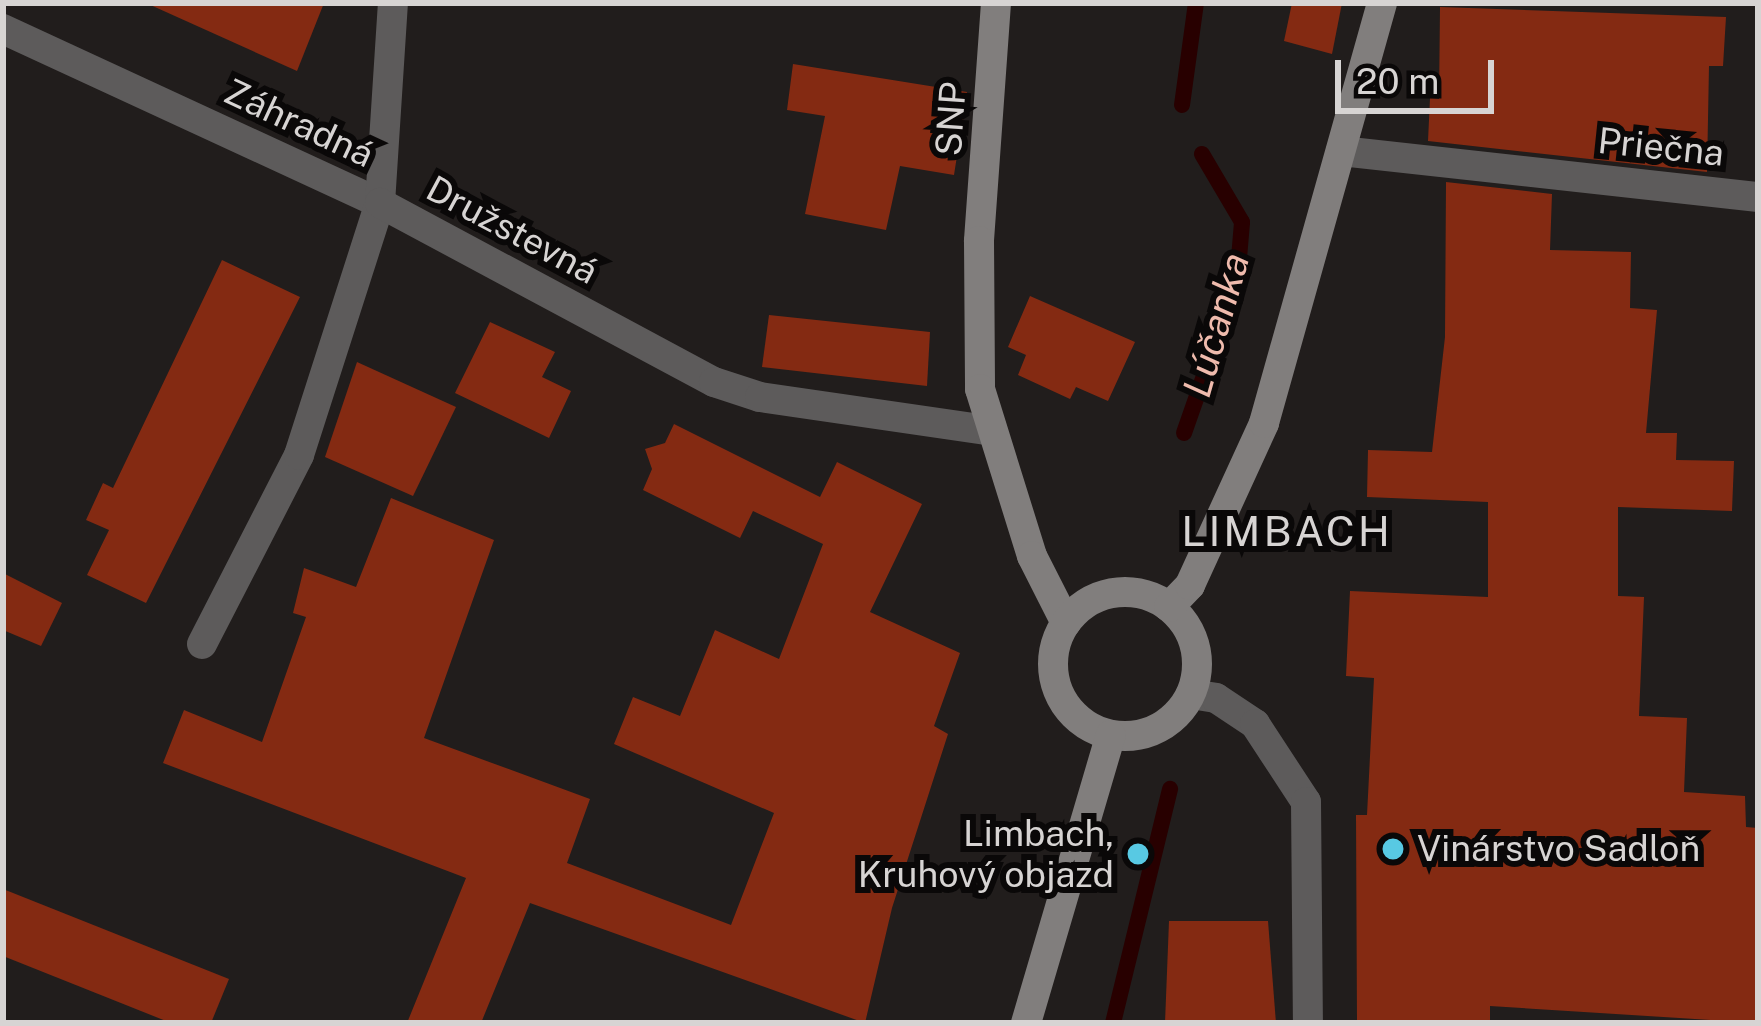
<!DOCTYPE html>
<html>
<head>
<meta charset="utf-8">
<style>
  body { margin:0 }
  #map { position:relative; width:1761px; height:1026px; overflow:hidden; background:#211d1c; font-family:"Public Sans",sans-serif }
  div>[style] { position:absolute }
  .stream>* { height:16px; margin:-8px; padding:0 8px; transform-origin:8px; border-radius:8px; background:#280000 }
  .building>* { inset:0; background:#842a12 }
  .street>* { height:30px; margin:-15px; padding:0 15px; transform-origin:15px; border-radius:15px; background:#5d5b5b }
  .secondary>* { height:30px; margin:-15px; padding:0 15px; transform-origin:15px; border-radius:15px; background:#817e7d }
  .secondary>.ring { margin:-15px; padding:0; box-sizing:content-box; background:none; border:30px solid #817e7d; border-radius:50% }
  .dots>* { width:33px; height:33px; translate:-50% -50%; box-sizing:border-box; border:6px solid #0a0808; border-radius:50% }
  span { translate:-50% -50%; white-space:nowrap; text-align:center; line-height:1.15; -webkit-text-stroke:12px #0a0808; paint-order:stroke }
  .street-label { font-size:36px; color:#d7d4d3 }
  .poi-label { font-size:36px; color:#d7d4d3 }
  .right { translate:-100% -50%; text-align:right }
  .left { translate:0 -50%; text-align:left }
  .water-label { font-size:39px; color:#efbbad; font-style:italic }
  .quarter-label { font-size:42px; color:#d7d4d3; letter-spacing:3px }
  .frame { position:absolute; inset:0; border:6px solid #d7d4d3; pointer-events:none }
  .scale { position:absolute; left:1335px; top:60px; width:159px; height:54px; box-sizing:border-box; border:6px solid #d7d4d3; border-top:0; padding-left:15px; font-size:36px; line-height:42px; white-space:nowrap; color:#d7d4d3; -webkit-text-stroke:9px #0a0808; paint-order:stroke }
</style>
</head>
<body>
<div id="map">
  <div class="stream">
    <div style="left:1182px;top:105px;width:103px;rotate:-82.2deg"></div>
    <div style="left:1184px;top:433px;width:160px;rotate:-70.7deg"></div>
    <div style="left:1237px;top:282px;width:60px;rotate:-85.2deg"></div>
    <div style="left:1242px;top:222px;width:79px;rotate:-120.5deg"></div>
    <div style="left:1113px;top:1023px;width:241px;rotate:-76.3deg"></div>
  </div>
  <div class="building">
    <div style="clip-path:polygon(146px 3px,324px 3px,297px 71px)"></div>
    <div style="clip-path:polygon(1292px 3px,1342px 3px,1332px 54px,1284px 41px)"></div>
    <div style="clip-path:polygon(1440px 7px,1726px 17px,1723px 66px,1709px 66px,1707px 172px,1428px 141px,1430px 98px,1439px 99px)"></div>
    <div style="clip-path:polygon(793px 64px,967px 92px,954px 175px,900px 166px,886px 230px,805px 214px,825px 116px,787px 110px)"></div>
    <div style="clip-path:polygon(1446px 182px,1552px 194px,1550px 250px,1631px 252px,1630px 308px,1657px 310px,1646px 433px,1677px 433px,1676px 460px,1734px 461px,1732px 511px,1618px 507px,1618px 596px,1644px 597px,1639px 716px,1687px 718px,1684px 792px,1745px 796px,1746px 827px,1758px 828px,1758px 1023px,1490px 1006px,1490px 1023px,1357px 1023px,1356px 815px,1367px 815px,1374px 678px,1346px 676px,1350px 591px,1488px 597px,1488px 502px,1367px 497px,1368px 450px,1432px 452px,1445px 337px)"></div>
    <div style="clip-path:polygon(222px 260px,300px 297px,146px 603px,87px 575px,109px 530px,86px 520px,103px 483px,113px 488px)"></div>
    <div style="clip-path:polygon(1030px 296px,1135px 342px,1108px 401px,1076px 387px,1070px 399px,1018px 375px,1026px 355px,1008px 347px)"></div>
    <div style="clip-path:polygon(769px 315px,930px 332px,927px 386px,762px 367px)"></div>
    <div style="clip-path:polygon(490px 322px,555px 352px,542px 377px,571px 391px,549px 438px,455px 393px)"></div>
    <div style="clip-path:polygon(357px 362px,456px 407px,413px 496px,325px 457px)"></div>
    <div style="clip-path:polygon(674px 424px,820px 497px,837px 462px,922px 504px,870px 612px,960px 653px,934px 726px,948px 734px,892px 908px,865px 1023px,530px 903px,481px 1023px,407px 1023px,466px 878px,163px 763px,184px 710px,262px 742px,306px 617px,293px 613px,304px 568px,356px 587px,391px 498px,494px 540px,424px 738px,590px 799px,567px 863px,731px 925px,774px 813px,614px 744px,633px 697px,680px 716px,715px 630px,779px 659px,823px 544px,753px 511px,740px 538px,643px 490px,652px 469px,645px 449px,665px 443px)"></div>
    <div style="clip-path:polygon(3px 573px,62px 603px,41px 646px,3px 630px)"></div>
    <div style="clip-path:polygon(3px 889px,229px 979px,211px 1023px,171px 1023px,3px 956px)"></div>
    <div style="clip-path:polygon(1169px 921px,1268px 921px,1276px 1023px,1165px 1023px)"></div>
  </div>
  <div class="street">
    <div style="left:3px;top:29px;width:415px;rotate:24.8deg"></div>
    <div style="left:380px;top:203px;width:200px;rotate:-86.3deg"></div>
    <div style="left:1341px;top:151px;width:420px;rotate:6.3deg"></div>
    <div style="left:202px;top:644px;width:212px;rotate:-62.8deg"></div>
    <div style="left:299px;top:455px;width:265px;rotate:-72.2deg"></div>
    <div style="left:380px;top:203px;width:379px;rotate:28.2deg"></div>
    <div style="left:714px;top:382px;width:48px;rotate:18.1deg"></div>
    <div style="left:760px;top:397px;width:235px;rotate:8.3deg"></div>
    <div style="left:1191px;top:694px;width:25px;rotate:9deg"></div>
    <div style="left:1216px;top:698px;width:47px;rotate:33.7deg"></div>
    <div style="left:1255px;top:724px;width:93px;rotate:56.8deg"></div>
    <div style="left:1306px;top:802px;width:221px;rotate:89.5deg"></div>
  </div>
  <div class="secondary">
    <div style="left:996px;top:3px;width:239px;rotate:94.1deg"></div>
    <div style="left:979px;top:241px;width:148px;rotate:89.6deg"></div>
    <div style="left:980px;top:389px;width:175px;rotate:72.7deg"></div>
    <div style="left:1032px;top:556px;width:75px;rotate:63.1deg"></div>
    <div class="ring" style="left:1053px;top:592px;width:114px;height:114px"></div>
    <div style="left:1169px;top:607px;width:30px;rotate:-46deg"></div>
    <div style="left:1190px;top:585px;width:178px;rotate:-65.4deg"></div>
    <div style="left:1264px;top:423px;width:436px;rotate:-74.3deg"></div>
    <div style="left:1026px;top:1023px;width:300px;rotate:-73.6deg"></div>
  </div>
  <div class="dots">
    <div style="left:1393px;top:849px;background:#58c9e3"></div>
    <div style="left:1138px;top:854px;background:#58c9e3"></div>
  </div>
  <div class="street-label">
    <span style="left:951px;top:119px;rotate:-86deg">SNP</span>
    <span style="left:299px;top:123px;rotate:25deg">Záhradná</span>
    <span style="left:1661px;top:147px;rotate:6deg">Priečna</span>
    <span style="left:512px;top:230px;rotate:28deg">Družstevná</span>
  </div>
  <div class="poi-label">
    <span class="right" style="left:1114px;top:854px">Limbach,<br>Kruhový objazd</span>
    <span class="left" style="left:1417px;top:849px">Vinárstvo Sadloň</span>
  </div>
  <div class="water-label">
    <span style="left:1216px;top:325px;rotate:-74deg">Lúčanka</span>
  </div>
  <div class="quarter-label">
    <span style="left:1287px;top:531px">LIMBACH</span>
  </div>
  <div class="frame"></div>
  <div class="scale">20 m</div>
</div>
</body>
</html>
